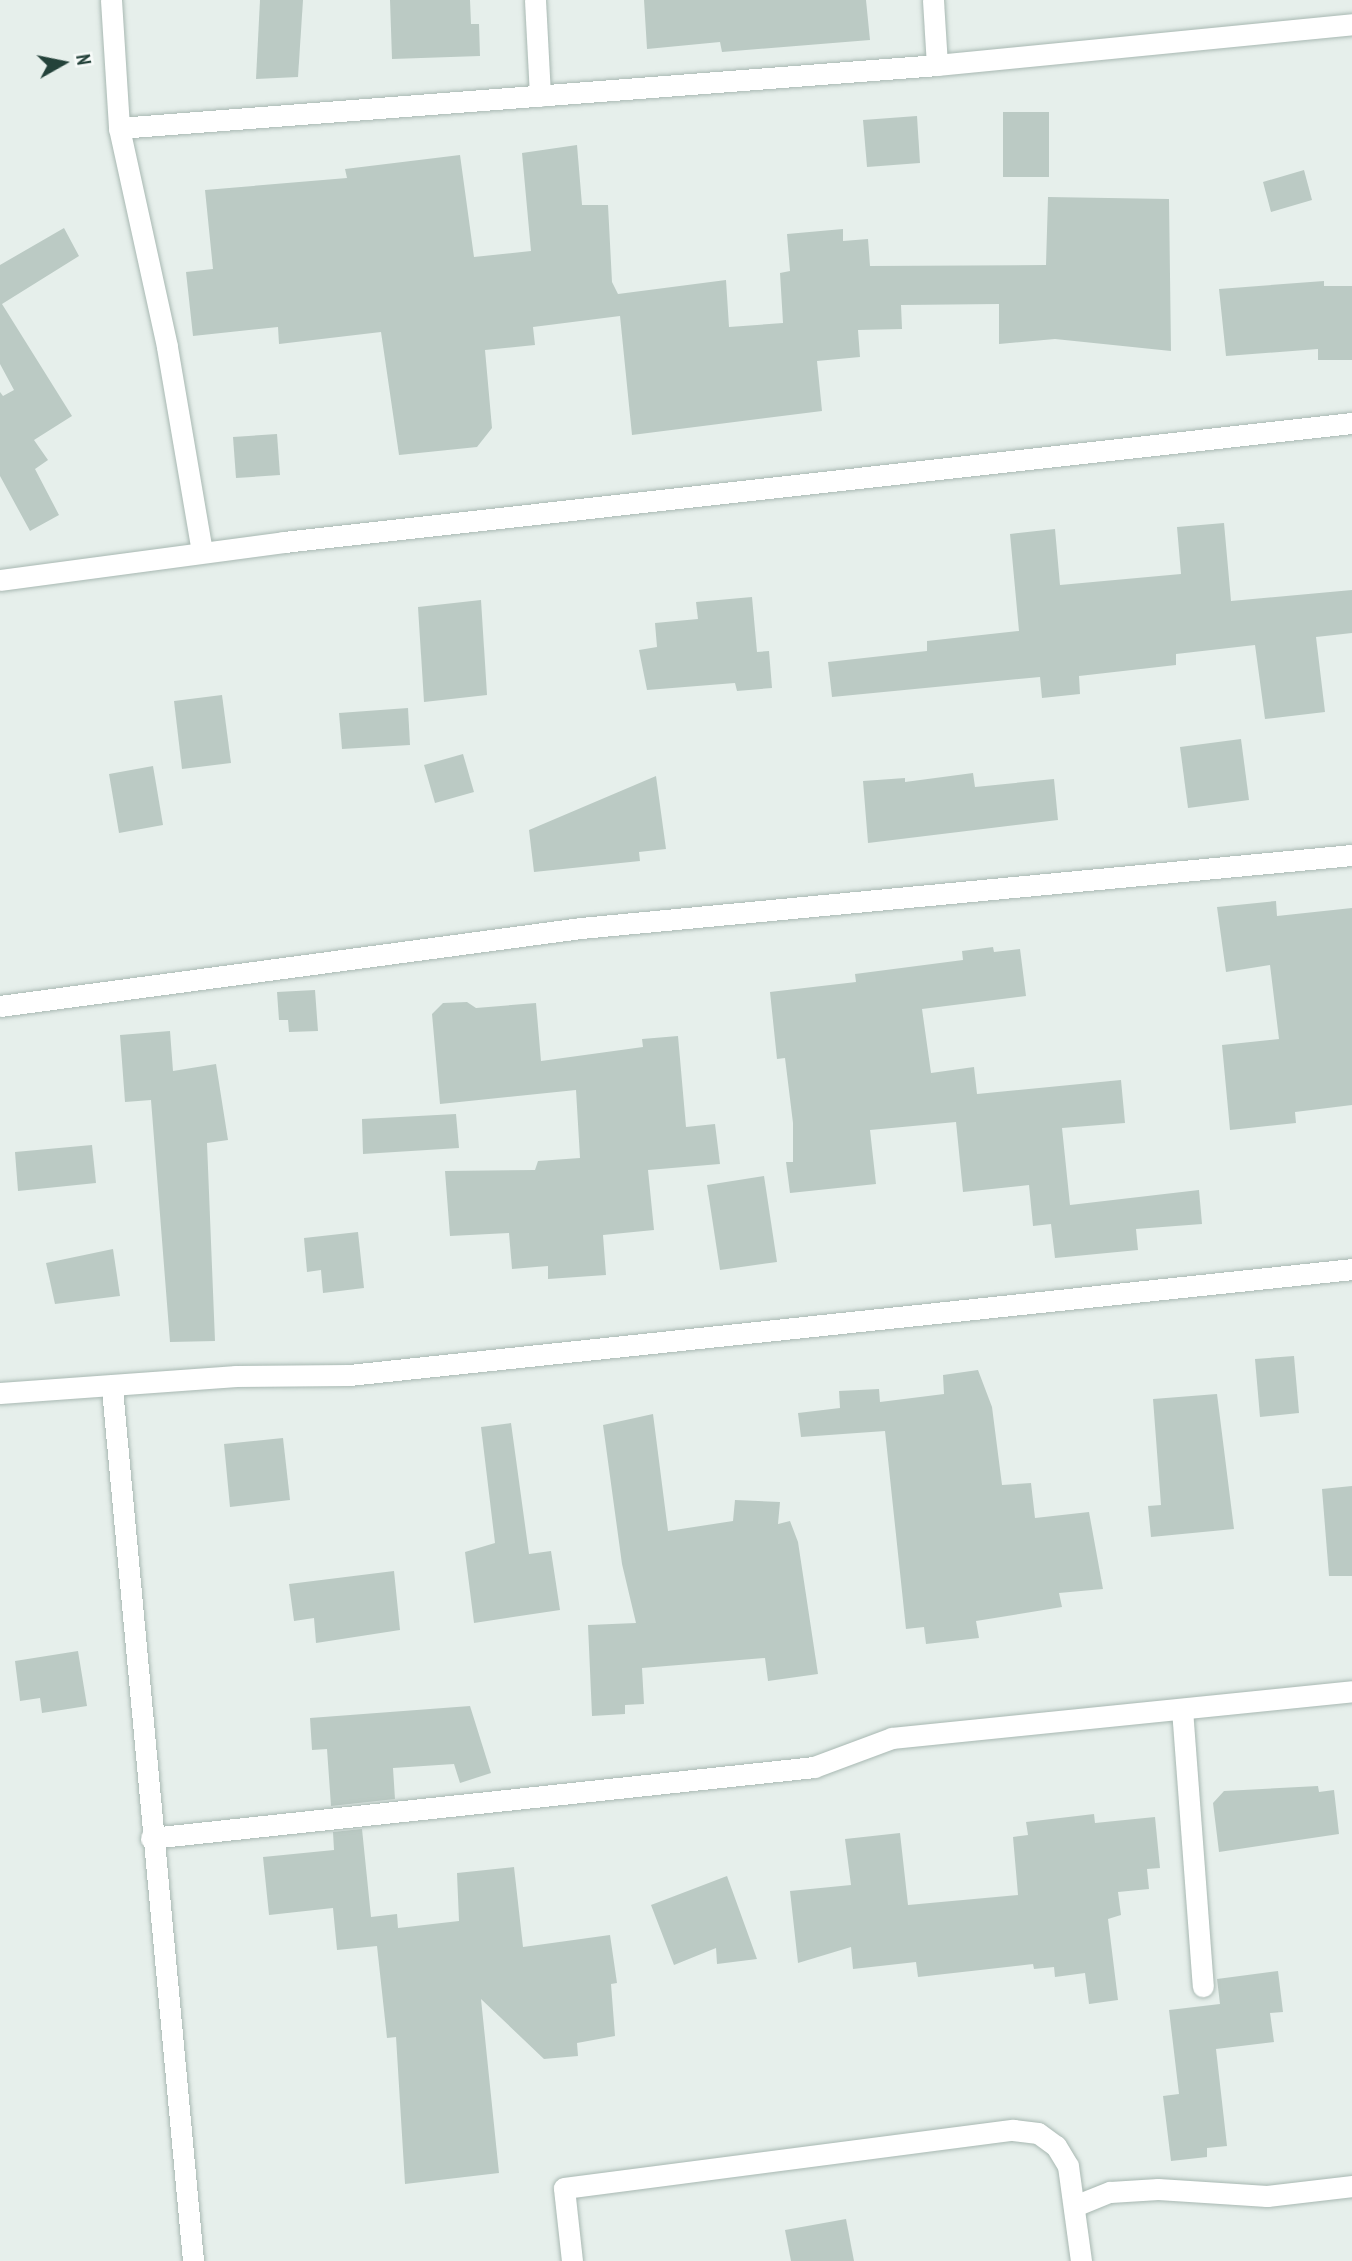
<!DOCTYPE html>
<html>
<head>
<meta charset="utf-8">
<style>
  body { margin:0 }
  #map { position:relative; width:1352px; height:2261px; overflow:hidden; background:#e6efeb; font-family:"PT Sans Narrow",sans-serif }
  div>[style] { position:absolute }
  .building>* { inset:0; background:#bbcac4 }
  .roads { filter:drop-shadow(0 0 2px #a8b8b2) drop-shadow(0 0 2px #a8b8b2) }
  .street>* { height:21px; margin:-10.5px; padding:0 10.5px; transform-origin:10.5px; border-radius:10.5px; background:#fff }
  span { translate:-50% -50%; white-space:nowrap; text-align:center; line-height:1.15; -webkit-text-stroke:5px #f7fbf9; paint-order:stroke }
  .north { position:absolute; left:28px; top:28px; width:70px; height:70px; -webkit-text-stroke:5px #f7fbf9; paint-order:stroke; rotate:81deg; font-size:19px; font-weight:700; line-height:28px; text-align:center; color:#24423a }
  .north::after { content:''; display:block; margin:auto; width:24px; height:32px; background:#24423a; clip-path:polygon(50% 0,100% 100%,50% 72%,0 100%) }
</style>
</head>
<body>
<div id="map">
  <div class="building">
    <div style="clip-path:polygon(260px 0,303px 0,298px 77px,256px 79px)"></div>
    <div style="clip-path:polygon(390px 0,470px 0,471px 24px,479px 24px,480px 56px,392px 59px)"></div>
    <div style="clip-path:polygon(644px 0,866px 0,870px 40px,722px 52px,720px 42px,647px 49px)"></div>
    <div style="clip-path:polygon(1003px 112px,1049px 112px,1049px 177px,1003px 177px)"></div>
    <div style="clip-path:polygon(917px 116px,920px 163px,867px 167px,863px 120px)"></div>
    <div style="clip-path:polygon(577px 145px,582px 205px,608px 205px,612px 282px,618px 294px,726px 280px,729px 327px,783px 323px,780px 273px,790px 271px,787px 234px,843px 229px,843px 241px,868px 239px,870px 266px,1046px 265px,1048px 197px,1169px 199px,1171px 351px,1055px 339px,999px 344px,999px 304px,901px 305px,902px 329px,858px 330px,860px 357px,817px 361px,822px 411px,632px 435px,620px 316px,533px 327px,535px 345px,485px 350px,492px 428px,477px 447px,399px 455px,381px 332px,279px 344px,278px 327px,193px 336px,186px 272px,213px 269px,205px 190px,347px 178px,345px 169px,460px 155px,474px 257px,531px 251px,522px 153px)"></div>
    <div style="clip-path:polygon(1304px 170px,1312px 200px,1271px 212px,1263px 182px)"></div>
    <div style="clip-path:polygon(64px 228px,79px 256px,2px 304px,72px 416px,34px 440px,48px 460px,35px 469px,59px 515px,30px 531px,0 476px,0 392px,3px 396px,14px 390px,0 364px,0 265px)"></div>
    <div style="clip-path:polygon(1324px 281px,1324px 286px,1352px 286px,1352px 360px,1318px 360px,1318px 349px,1226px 356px,1219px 289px)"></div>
    <div style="clip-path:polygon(277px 434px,280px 475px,236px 478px,233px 437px)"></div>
    <div style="clip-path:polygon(1224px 523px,1231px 601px,1352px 590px,1352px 633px,1316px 637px,1325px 712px,1265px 719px,1255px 645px,1176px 654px,1176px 665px,1079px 676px,1080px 694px,1042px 698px,1040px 677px,832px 697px,828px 662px,927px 651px,927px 641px,1019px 631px,1010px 534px,1055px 529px,1060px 585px,1181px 574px,1177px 527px)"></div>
    <div style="clip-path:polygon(752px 597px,757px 652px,769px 651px,772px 688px,737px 691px,735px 683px,647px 690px,639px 650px,657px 647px,655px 623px,698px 619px,696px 602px)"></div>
    <div style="clip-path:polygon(481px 600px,487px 695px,424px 702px,418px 607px)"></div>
    <div style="clip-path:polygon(222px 695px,231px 763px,182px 769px,174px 701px)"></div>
    <div style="clip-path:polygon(408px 708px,410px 745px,342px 749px,339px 713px)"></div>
    <div style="clip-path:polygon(1241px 739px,1249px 800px,1188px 808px,1180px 747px)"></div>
    <div style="clip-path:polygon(463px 754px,474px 792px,435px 803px,424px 765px)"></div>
    <div style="clip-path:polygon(153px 766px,163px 825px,119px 833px,109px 774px)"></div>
    <div style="clip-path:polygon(973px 773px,975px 787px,1054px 779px,1058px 820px,868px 843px,863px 781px,905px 778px,905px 782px)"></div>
    <div style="clip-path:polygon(656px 776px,666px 849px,639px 852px,640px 861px,534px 872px,529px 830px)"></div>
    <div style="clip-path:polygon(1276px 901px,1277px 916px,1352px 908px,1352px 1105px,1295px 1112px,1296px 1123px,1230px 1130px,1222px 1045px,1279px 1039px,1270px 965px,1226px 972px,1217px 907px)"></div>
    <div style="clip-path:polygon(993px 947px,994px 952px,1020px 949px,1026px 996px,922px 1009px,931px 1073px,974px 1067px,977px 1094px,1121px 1080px,1125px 1123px,1062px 1128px,1070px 1205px,1199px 1190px,1202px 1224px,1136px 1229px,1138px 1250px,1055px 1258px,1051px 1224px,1033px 1226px,1029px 1185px,963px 1192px,956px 1122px,870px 1130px,876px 1184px,790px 1193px,786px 1162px,793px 1162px,793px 1123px,785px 1058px,777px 1059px,770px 992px,856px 982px,855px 974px,963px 960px,962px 951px)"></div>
    <div style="clip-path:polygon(315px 990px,318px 1031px,289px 1032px,288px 1020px,279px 1020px,277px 992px)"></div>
    <div style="clip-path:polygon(467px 1002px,476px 1008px,536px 1003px,541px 1061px,643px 1047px,642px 1039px,678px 1036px,686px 1127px,715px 1124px,720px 1164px,648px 1170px,654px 1230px,603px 1235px,606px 1275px,548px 1279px,548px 1266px,512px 1269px,509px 1233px,450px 1236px,445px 1171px,535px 1170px,538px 1161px,580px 1158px,576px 1090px,440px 1104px,432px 1014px,443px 1003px)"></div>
    <div style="clip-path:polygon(170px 1031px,173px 1071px,216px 1064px,228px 1140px,207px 1143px,215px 1341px,170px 1342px,151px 1100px,125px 1102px,120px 1035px)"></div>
    <div style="clip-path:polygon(456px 1114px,459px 1148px,363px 1154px,362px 1119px)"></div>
    <div style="clip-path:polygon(92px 1145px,96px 1183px,18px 1191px,15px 1152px)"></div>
    <div style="clip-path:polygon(764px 1176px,777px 1262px,720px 1270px,707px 1185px)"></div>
    <div style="clip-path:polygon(358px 1232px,364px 1288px,323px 1293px,321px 1270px,307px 1272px,304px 1238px)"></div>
    <div style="clip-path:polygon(113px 1249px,120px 1296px,55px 1304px,46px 1263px)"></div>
    <div style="clip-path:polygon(1294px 1356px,1299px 1413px,1260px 1417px,1255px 1359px)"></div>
    <div style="clip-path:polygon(978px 1370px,992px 1407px,1002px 1485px,1031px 1483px,1035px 1518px,1089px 1512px,1103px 1589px,1059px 1593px,1062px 1607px,976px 1621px,979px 1638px,926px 1644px,924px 1627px,906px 1629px,885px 1431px,801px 1437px,798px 1413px,840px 1408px,839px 1391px,879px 1389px,880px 1402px,944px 1394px,943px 1375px)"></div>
    <div style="clip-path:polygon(1217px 1394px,1234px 1529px,1151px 1537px,1148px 1506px,1161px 1505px,1153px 1399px)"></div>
    <div style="clip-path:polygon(653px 1414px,668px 1531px,733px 1521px,735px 1500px,780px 1502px,778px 1524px,790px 1521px,798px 1542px,818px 1674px,768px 1681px,765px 1658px,642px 1668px,644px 1704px,625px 1705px,625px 1714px,592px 1716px,588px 1625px,636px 1623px,622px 1564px,603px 1425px)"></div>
    <div style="clip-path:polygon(511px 1423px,529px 1554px,551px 1551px,560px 1610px,474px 1623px,465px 1552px,495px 1543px,481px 1427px)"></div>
    <div style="clip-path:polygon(283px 1438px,290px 1500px,230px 1507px,224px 1444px)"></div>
    <div style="clip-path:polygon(1352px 1486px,1352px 1576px,1329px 1576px,1322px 1489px)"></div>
    <div style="clip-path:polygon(394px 1571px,400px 1630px,316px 1643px,314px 1618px,294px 1621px,289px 1584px)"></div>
    <div style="clip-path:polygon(78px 1651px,87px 1706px,42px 1713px,40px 1698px,20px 1701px,15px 1661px)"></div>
    <div style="clip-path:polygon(470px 1706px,491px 1773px,460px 1783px,454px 1764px,393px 1768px,395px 1799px,331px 1806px,327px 1749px,312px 1750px,310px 1718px)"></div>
    <div style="clip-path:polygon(1318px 1786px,1319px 1792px,1334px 1790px,1339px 1834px,1219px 1852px,1213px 1803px,1224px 1791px)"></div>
    <div style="clip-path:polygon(1094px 1814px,1095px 1823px,1155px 1817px,1160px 1868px,1147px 1869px,1149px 1889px,1118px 1892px,1121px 1915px,1108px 1919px,1118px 2000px,1089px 2004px,1085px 1973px,1055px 1977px,1054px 1967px,1034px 1969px,1033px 1964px,918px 1977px,916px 1962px,853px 1969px,851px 1947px,798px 1963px,790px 1891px,851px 1885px,845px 1839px,900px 1833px,908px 1905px,1018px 1895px,1013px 1837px,1028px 1835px,1026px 1822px)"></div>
    <div style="clip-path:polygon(362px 1829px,371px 1917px,397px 1914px,398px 1928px,459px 1921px,457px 1873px,514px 1867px,523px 1947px,610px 1935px,617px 1983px,611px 1984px,615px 2036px,577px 2043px,578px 2056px,544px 2059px,481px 1999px,499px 2173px,405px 2184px,396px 2037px,387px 2038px,377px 1946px,337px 1950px,333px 1908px,269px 1915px,263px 1857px,334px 1850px,333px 1832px)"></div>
    <div style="clip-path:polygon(727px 1876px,757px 1959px,717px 1964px,716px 1948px,674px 1965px,651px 1905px)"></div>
    <div style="clip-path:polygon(1278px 1971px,1283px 2012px,1270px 2013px,1274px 2042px,1216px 2049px,1227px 2146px,1207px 2148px,1207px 2157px,1171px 2161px,1163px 2096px,1179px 2094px,1169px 2010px,1220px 2004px,1217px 1979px)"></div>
    <div style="clip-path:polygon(846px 2219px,854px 2261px,791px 2261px,785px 2230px)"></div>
  </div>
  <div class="roads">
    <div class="street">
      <div style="left:111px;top:0;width:128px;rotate:86.4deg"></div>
      <div style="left:119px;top:128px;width:224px;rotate:77.6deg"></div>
      <div style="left:167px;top:347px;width:207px;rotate:80.3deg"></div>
      <div style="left:535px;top:0;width:96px;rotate:87deg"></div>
      <div style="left:933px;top:0;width:65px;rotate:86.5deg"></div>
      <div style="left:119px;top:128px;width:820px;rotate:-4.4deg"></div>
      <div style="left:937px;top:65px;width:417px;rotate:-5.6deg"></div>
      <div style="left:0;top:580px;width:287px;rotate:-7.6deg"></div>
      <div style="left:284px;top:542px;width:1075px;rotate:-6.36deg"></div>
      <div style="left:0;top:1006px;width:586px;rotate:-7.65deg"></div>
      <div style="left:581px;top:928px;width:774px;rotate:-5.41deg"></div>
      <div style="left:112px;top:1389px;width:876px;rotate:84.69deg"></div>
      <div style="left:0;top:1393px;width:237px;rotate:-4.1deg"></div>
      <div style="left:236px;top:1376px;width:113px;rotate:-0.5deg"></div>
      <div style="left:349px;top:1375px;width:1009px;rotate:-6.03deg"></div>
      <div style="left:1182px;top:1709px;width:278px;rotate:85.7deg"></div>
      <div style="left:151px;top:1838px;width:667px;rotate:-6.11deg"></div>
      <div style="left:814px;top:1767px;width:83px;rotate:-20.4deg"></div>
      <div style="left:892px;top:1738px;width:462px;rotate:-5.8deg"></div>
      <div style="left:1077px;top:2205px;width:35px;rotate:-22deg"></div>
      <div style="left:1110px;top:2192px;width:48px;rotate:-3.6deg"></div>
      <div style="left:1158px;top:2189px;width:109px;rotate:3.7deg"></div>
      <div style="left:1267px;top:2196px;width:86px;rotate:-6.7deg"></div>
      <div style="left:572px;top:2261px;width:73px;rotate:-96.3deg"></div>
      <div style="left:564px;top:2188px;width:453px;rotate:-7.4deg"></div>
      <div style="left:1013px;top:2130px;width:25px;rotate:7deg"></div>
      <div style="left:1038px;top:2133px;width:22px;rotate:36deg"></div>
      <div style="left:1056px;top:2146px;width:23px;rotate:59deg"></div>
      <div style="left:1068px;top:2166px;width:96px;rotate:82.2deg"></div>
    </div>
  </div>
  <div class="north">N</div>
</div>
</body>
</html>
